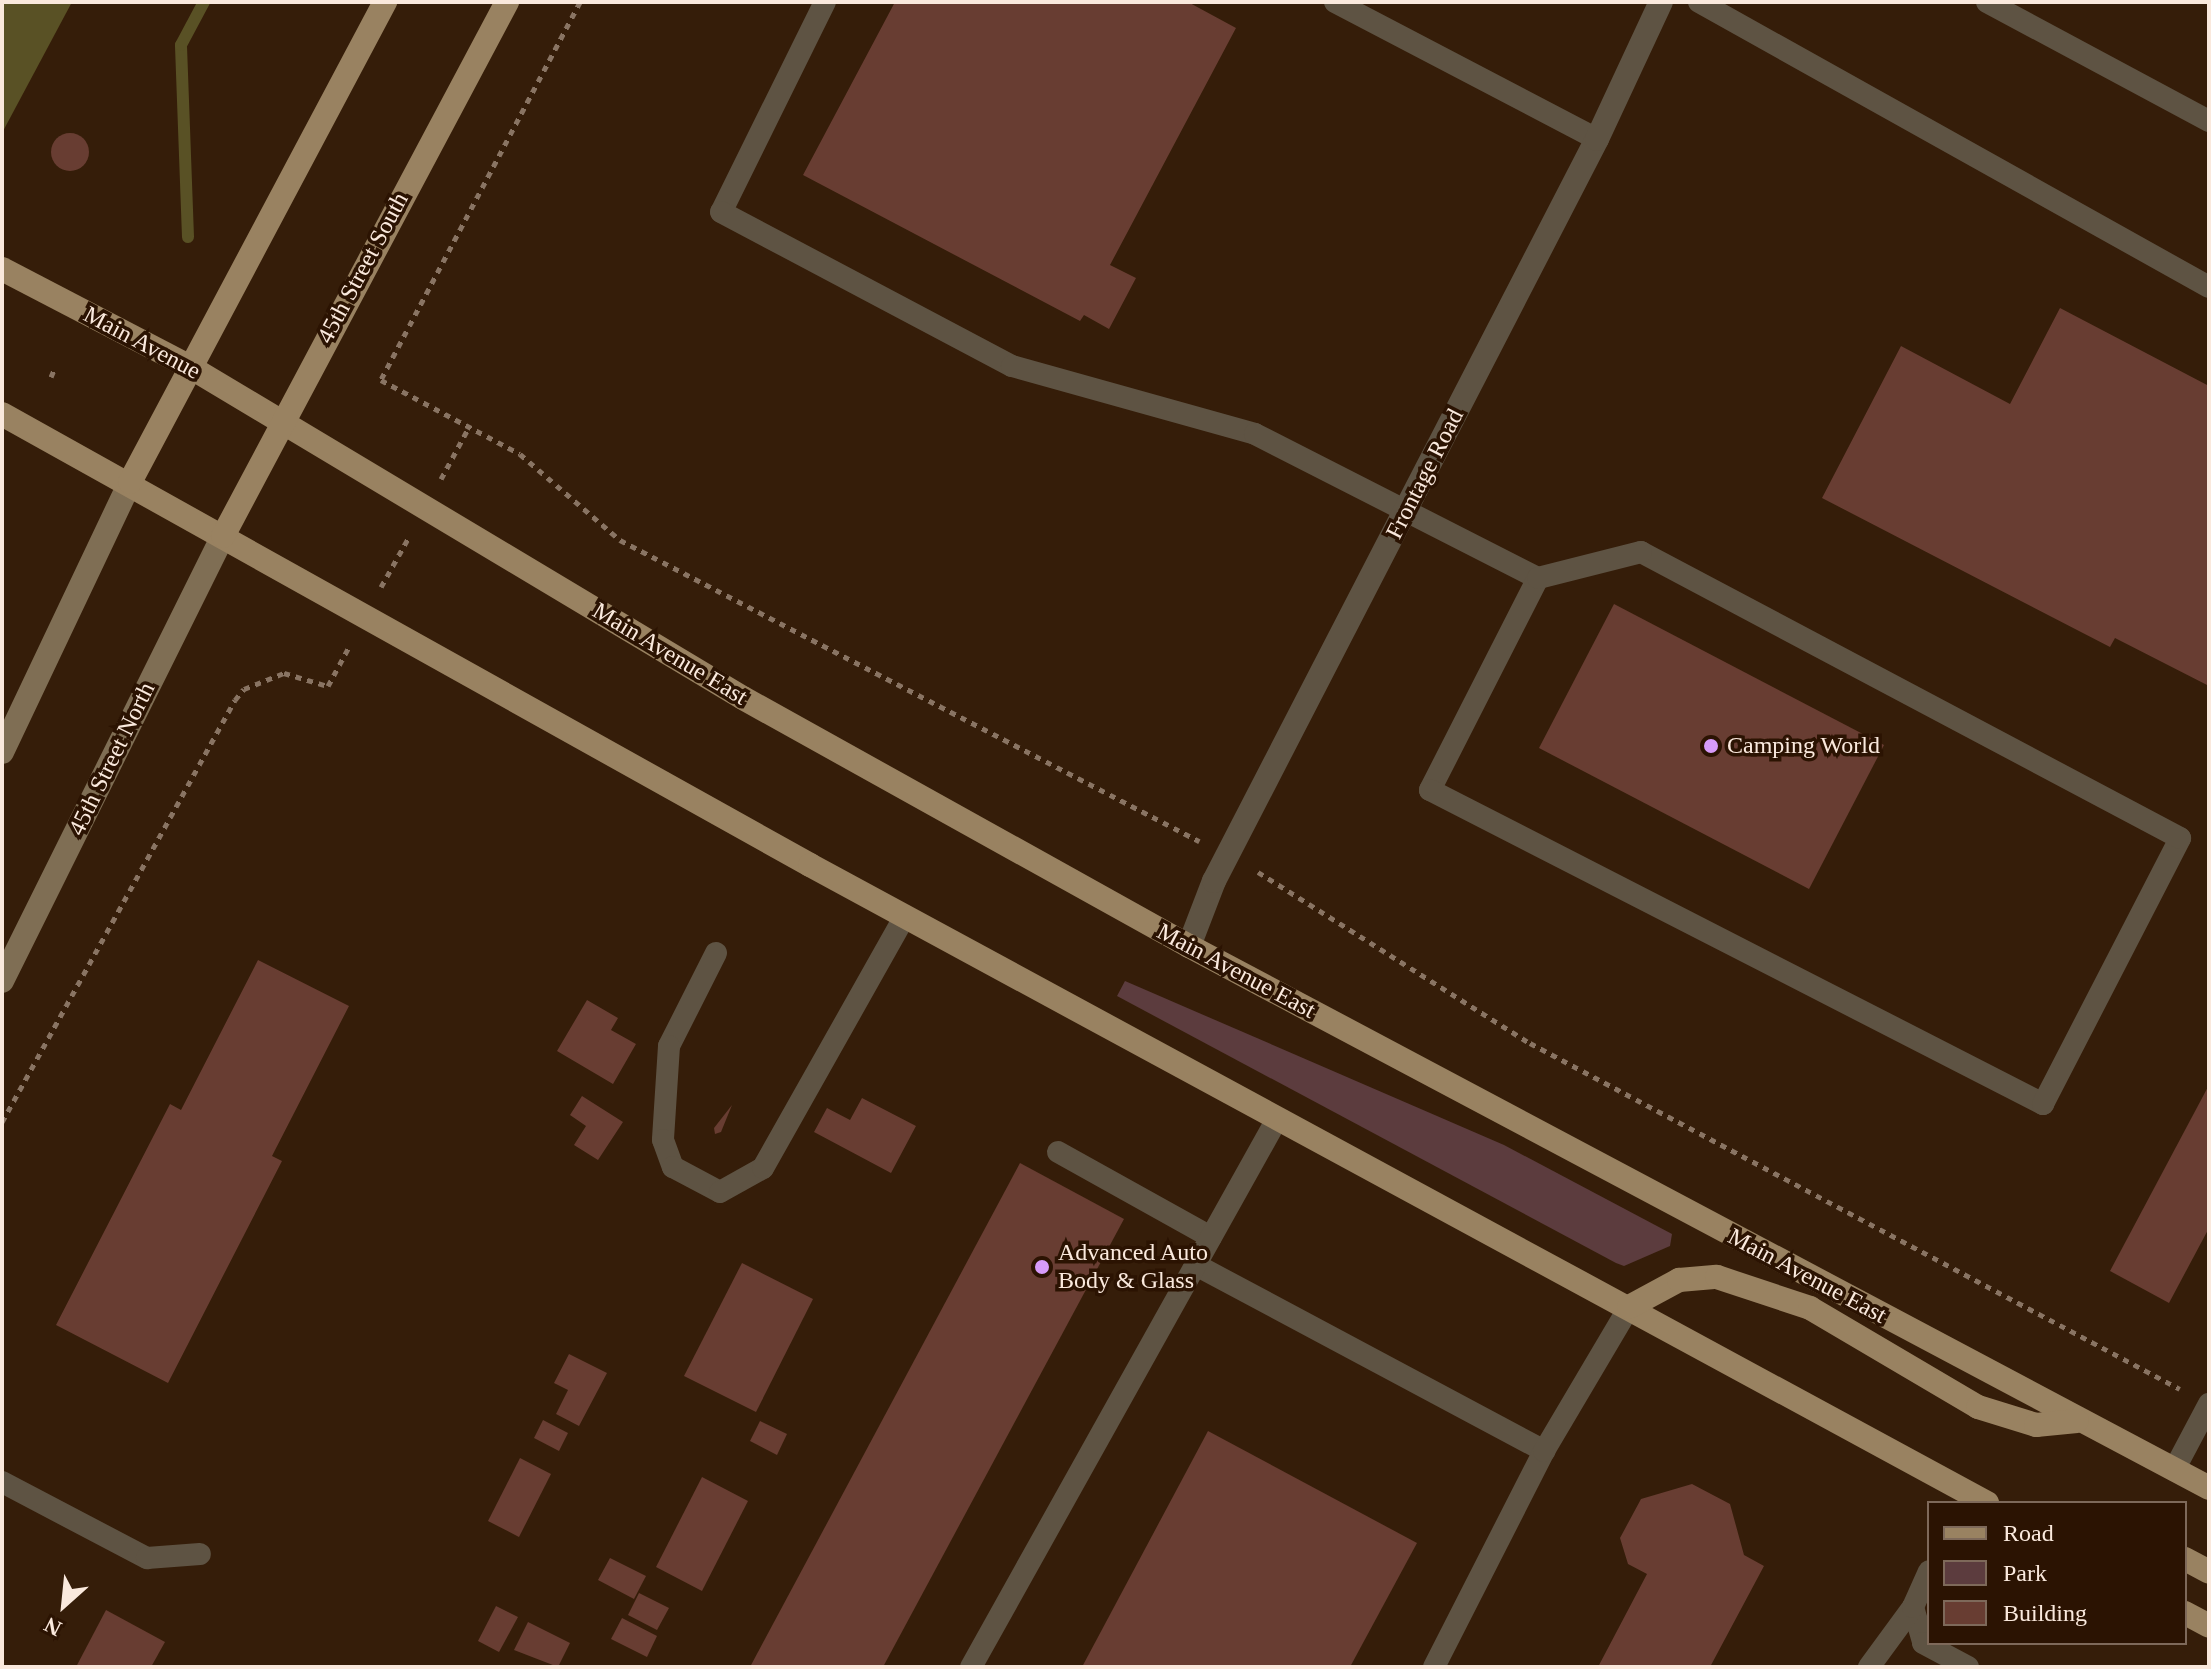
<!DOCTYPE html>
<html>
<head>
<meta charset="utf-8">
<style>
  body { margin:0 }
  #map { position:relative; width:2211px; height:1669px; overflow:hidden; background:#351d09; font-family:"Times New Roman",serif }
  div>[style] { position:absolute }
  .green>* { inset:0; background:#5c3c3e }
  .water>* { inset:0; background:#595125 }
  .stream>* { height:12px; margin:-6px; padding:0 6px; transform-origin:6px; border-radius:6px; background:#595125 }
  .building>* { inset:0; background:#683d32 }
  .round { border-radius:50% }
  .path>* { height:5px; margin-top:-2.5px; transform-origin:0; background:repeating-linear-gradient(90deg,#897463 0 6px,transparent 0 12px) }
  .service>* { height:22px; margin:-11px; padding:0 11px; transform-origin:11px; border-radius:11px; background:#5e5343 }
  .minor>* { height:24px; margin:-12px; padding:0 12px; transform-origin:12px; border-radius:12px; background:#5e5343 }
  .secondary>* { height:24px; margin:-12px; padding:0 12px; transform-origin:12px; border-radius:12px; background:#7f6e54 }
  .primary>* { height:24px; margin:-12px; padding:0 12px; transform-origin:12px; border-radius:12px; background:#998261 }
  .dots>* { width:22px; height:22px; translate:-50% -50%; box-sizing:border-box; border:4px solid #2b1302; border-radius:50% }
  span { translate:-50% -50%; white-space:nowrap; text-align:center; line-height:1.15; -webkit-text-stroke:7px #2b1302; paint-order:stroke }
  .street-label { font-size:24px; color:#fae9dd }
  .poi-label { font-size:24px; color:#fae9dd }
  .left { translate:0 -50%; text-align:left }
  .frame { position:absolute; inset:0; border:4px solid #fae9dd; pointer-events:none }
  .legend { position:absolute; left:1927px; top:1501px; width:260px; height:144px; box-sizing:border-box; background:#2b1302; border:2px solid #7e695a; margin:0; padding:10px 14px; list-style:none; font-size:24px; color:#fae9dd }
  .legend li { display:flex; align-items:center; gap:16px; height:40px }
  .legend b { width:40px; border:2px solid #7e695a }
  .north { position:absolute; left:24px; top:1565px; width:80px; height:80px; -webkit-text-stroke:6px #2b1302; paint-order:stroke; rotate:207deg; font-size:22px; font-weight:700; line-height:32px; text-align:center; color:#fae9dd }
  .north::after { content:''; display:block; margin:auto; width:28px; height:36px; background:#fae9dd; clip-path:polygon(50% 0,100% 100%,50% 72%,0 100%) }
</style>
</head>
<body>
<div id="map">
  <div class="green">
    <div style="clip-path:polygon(1125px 981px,1504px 1145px,1672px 1234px,1670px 1246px,1624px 1266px,1616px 1263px,1117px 996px)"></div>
  </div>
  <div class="water">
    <div style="clip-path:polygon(2px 2px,72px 2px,2px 133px)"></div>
  </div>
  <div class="stream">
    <div style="left:188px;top:237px;width:192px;rotate:-92.1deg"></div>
    <div style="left:181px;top:45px;width:49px;rotate:-61.9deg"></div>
  </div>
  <div class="building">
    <div style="clip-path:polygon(895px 2px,1188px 2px,1236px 28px,1110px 265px,1136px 278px,1109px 329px,1084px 315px,1080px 321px,803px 175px)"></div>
    <div class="round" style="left:51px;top:133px;width:38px;height:38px"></div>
    <div style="clip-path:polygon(2060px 308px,2209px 386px,2209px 686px,2115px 638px,2110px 647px,1822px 498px,1901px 346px,2010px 404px)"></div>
    <div style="clip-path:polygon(1614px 604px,1884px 745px,1809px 889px,1539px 748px)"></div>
    <div style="clip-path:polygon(258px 960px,349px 1006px,272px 1156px,282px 1161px,168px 1383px,56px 1325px,170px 1104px,181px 1110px)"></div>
    <div style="clip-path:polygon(587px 1000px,618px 1018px,611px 1030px,636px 1044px,613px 1084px,557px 1051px)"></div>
    <div style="clip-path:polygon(2209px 1085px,2209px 1228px,2169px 1303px,2110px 1271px)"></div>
    <div style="clip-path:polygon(582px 1096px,623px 1122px,598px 1160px,574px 1145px,586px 1126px,570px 1115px)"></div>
    <div style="clip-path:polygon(862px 1098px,916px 1126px,891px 1173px,814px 1132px,827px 1108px,850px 1120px)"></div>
    <div style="clip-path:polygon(732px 1105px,721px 1132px,715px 1134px,714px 1128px)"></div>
    <div style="clip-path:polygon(1020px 1163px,1124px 1219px,883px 1667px,750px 1667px)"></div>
    <div style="clip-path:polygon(742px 1263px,813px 1299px,756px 1412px,684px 1376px)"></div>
    <div style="clip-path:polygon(569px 1354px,607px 1373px,579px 1426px,556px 1414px,568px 1390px,554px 1383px)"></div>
    <div style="clip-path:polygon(543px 1420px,568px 1433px,559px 1451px,534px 1438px)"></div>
    <div style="clip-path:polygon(760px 1421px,787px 1434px,777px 1455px,750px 1441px)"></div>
    <div style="clip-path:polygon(1208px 1431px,1417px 1543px,1350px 1667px,1082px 1667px)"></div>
    <div style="clip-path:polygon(520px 1458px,551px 1474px,519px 1537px,488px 1521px)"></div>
    <div style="clip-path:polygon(702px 1477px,748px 1501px,702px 1591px,656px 1567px)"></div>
    <div style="clip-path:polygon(1692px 1484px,1730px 1504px,1744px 1555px,1764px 1566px,1710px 1667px,1598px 1667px,1647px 1574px,1628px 1564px,1620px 1538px,1641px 1499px)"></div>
    <div style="clip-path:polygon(610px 1558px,646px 1576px,634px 1599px,598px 1580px)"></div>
    <div style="clip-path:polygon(639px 1593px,669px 1608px,657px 1630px,628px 1615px)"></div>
    <div style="clip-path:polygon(496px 1606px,518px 1617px,499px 1652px,478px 1641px)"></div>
    <div style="clip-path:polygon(106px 1610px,165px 1642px,151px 1667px,76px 1667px)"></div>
    <div style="clip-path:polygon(622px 1618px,657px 1636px,647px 1657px,611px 1639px)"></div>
    <div style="clip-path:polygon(528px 1622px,570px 1643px,558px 1667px,514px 1650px)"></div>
  </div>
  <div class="path">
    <div style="left:580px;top:2px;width:427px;rotate:117.8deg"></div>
    <div style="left:381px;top:380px;width:157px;rotate:28deg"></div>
    <div style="left:520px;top:454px;width:132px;rotate:40.7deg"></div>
    <div style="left:620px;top:540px;width:653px;rotate:27.47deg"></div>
    <div style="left:51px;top:377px;width:8px;rotate:-67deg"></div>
    <div style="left:441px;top:479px;width:59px;rotate:-61.7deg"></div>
    <div style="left:381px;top:587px;width:57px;rotate:-60.8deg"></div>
    <div style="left:1258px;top:872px;width:321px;rotate:32.2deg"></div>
    <div style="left:1530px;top:1043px;width:736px;rotate:28.03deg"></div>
    <div style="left:2px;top:1122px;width:482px;rotate:-61.1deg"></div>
    <div style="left:235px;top:700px;width:14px;rotate:-51deg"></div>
    <div style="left:244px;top:689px;width:43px;rotate:-21.8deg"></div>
    <div style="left:284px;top:673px;width:46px;rotate:16.5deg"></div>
    <div style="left:328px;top:686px;width:47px;rotate:-61.8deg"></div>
  </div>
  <div class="service">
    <div style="left:825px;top:2px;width:234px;rotate:116.3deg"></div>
    <div style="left:721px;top:212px;width:329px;rotate:27.9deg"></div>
    <div style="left:1012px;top:366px;width:252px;rotate:15.6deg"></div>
    <div style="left:1255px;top:434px;width:318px;rotate:27deg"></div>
    <div style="left:1538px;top:578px;width:238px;rotate:117deg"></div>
    <div style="left:1430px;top:790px;width:689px;rotate:27.12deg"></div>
    <div style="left:2043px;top:1104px;width:299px;rotate:-62.7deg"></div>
    <div style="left:2180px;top:838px;width:610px;rotate:-152.05deg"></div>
    <div style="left:1641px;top:552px;width:106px;rotate:165.8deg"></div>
    <div style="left:1335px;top:2px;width:296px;rotate:27.6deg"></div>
    <div style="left:1699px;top:2px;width:584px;rotate:29.2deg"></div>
    <div style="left:1987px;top:2px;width:252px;rotate:28.2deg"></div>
    <div style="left:716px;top:953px;width:104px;rotate:116.8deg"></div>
    <div style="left:669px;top:1046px;width:94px;rotate:93.7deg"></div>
    <div style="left:663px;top:1140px;width:29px;rotate:70deg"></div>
    <div style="left:673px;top:1167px;width:53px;rotate:28deg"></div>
    <div style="left:720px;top:1192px;width:49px;rotate:-29.2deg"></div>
    <div style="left:763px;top:1168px;width:289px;rotate:-60.6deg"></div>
    <div style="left:1058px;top:1152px;width:175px;rotate:29.1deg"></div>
    <div style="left:1196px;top:1265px;width:395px;rotate:28.1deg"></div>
    <div style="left:2174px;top:1470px;width:75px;rotate:-62.1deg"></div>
    <div style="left:2px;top:1482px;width:164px;rotate:27.7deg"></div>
    <div style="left:147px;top:1558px;width:53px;rotate:-4.3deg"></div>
    <div style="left:1913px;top:1607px;width:37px;rotate:74deg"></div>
    <div style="left:1923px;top:1643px;width:51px;rotate:28.1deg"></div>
    <div style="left:971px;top:1667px;width:628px;rotate:-60.82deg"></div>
    <div style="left:1434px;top:1667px;width:242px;rotate:-63deg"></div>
    <div style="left:1544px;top:1451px;width:167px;rotate:-59.4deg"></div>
    <div style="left:1869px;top:1667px;width:74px;rotate:-53.7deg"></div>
    <div style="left:1913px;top:1607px;width:39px;rotate:-66deg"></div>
  </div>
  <div class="minor">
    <div style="left:1189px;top:946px;width:70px;rotate:-69deg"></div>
    <div style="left:1214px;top:881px;width:835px;rotate:-62.7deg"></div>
    <div style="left:1597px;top:139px;width:151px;rotate:-65deg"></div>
  </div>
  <div class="secondary">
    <div style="left:2px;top:752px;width:299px;rotate:-64.6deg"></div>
    <div style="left:2px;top:981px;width:497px;rotate:-63.6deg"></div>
  </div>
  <div class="primary">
    <div style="left:2px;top:269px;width:212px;rotate:27.5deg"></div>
    <div style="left:190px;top:367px;width:644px;rotate:30.9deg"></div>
    <div style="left:743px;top:698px;width:510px;rotate:29.08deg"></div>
    <div style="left:1189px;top:946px;width:1155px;rotate:27.98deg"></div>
    <div style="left:2px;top:414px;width:925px;rotate:29.17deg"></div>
    <div style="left:810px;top:865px;width:1339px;rotate:28.46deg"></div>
    <div style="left:130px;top:482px;width:544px;rotate:-62.02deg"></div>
    <div style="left:223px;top:536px;width:605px;rotate:-61.99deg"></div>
    <div style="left:1629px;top:1307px;width:57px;rotate:-28.4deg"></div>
    <div style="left:1679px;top:1280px;width:38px;rotate:-5deg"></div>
    <div style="left:1717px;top:1277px;width:98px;rotate:18.4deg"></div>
    <div style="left:1810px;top:1308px;width:195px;rotate:30.5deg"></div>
    <div style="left:1978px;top:1407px;width:61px;rotate:17.2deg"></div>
    <div style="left:2036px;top:1425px;width:41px;rotate:-5.6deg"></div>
    <div style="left:2185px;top:1559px;width:27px;rotate:28deg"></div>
    <div style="left:2185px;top:1613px;width:27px;rotate:28deg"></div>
  </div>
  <div class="dots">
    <div style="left:1711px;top:746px;background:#d79bf9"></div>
    <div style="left:1042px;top:1267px;background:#d79bf9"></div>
  </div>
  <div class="street-label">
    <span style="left:363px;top:268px;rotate:-62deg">45th Street South</span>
    <span style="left:142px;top:343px;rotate:28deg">Main Avenue</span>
    <span style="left:1425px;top:474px;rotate:-63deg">Frontage Road</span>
    <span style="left:670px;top:654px;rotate:31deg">Main Avenue East</span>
    <span style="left:112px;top:759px;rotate:-64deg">45th Street North</span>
    <span style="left:1236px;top:971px;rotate:28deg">Main Avenue East</span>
    <span style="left:1807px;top:1276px;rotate:28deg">Main Avenue East</span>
  </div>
  <div class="poi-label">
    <span class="left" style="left:1727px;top:746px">Camping World</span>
    <span class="left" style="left:1058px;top:1267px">Advanced Auto<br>Body &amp; Glass</span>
  </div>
  <div class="frame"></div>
  <ul class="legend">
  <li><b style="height:10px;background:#998261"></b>Road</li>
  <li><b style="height:22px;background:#5c3c3e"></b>Park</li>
  <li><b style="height:22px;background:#683d32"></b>Building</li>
  </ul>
  <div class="north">N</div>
</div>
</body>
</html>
